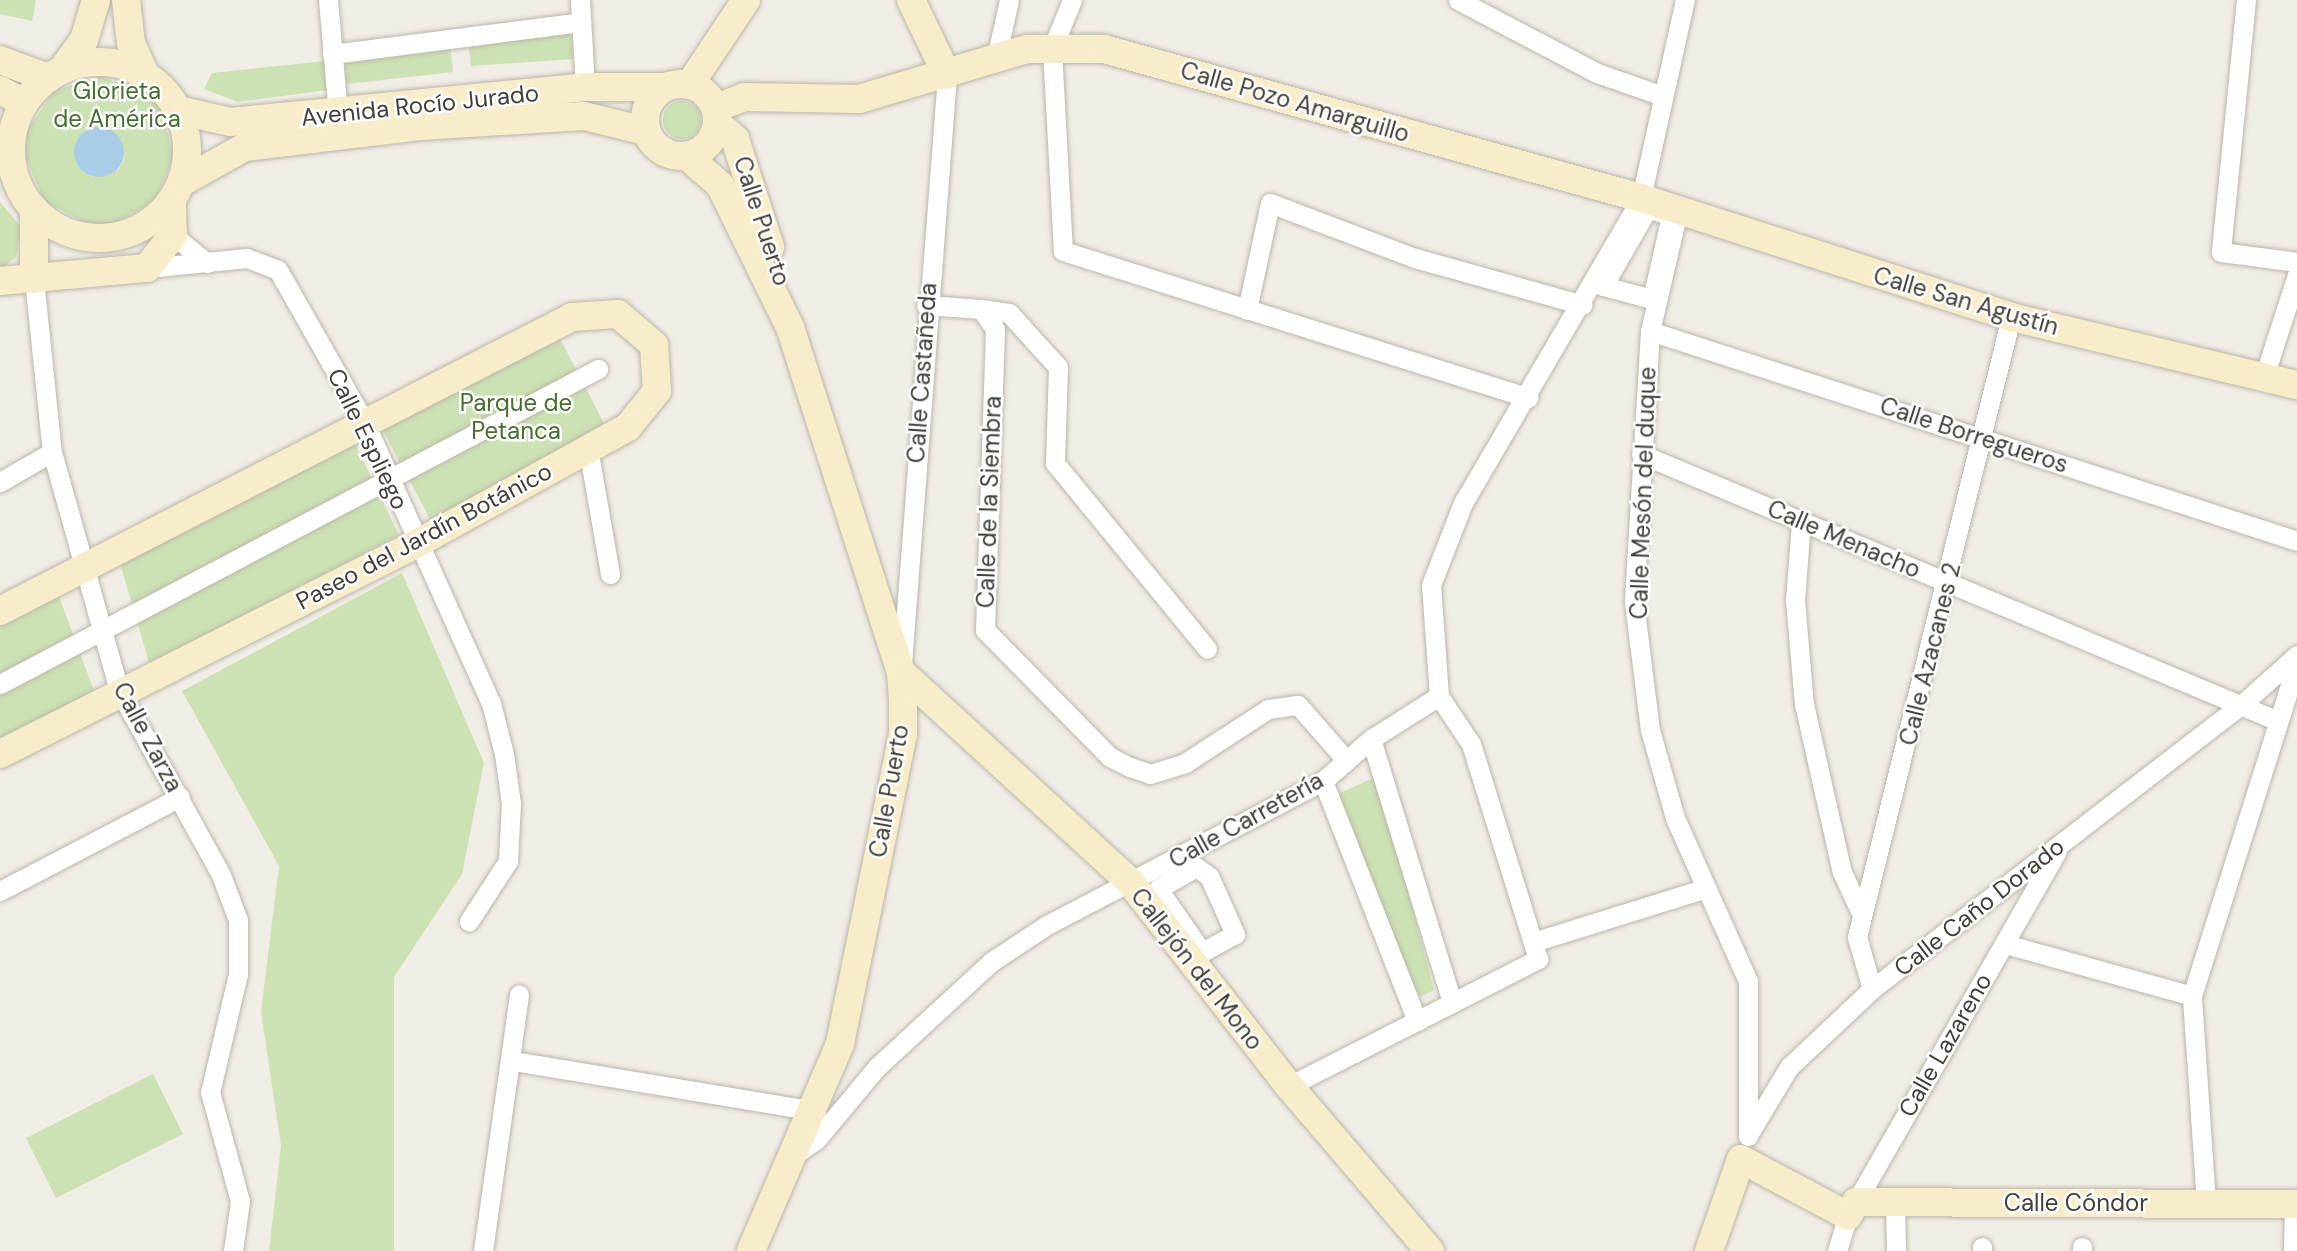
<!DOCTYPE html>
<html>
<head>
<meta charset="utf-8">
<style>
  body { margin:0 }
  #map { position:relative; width:2297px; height:1251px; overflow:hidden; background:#f1eee7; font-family:"DM Sans",sans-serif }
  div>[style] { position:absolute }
  .green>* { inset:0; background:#cce1b4 }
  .round { border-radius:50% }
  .water>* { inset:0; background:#aacde7 }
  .roads { filter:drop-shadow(0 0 2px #bbb6aa) drop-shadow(0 0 2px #bbb6aa) }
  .street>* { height:19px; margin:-9.5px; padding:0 9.5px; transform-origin:9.5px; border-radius:9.5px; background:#fff }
  .secondary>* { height:28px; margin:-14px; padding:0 14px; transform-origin:14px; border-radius:14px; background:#f8edca }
  .secondary>.ring { margin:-14px; padding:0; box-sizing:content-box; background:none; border:28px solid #f8edca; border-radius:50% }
  span { translate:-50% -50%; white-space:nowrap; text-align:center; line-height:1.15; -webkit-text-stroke:5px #fff; paint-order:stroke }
  .park-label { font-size:24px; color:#476e31 }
  .street-label { font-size:24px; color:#433e37 }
</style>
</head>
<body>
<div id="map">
  <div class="green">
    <div style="clip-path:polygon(0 0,36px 0,32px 21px,0 14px)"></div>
    <div style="clip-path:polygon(571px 31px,573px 59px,471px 66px,468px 38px)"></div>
    <div style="clip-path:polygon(450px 44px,453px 72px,347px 84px,343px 56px)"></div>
    <div style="clip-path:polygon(325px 61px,328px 90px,238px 102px,204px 89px,212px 73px)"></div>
    <div style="clip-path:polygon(evenodd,100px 76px,146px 93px,162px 111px,174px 158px,154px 202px,111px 225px,87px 224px,44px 201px,25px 156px,27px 131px,54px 91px,100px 76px,99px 127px,121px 139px,124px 159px,118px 170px,93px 177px,82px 171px,86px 131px,99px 127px)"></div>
    <div class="round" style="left:663px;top:101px;width:38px;height:38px"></div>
    <div style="clip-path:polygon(0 202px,21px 227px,16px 257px,0 270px)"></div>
    <div style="clip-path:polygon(558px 335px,607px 429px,431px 521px,381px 427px)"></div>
    <div style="clip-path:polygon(353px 439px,399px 535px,150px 666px,120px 563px)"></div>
    <div style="clip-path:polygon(402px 573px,484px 763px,462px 874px,394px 977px,394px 1251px,269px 1251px,281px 1146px,261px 1012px,279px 866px,182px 691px)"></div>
    <div style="clip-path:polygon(57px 591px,94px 691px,0 740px,0 623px)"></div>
    <div style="clip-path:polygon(1378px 776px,1434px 990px,1420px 997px,1331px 797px)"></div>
    <div style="clip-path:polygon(153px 1074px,183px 1134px,56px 1198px,26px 1138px)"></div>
  </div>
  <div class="water">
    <div class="round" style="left:74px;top:127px;width:50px;height:50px"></div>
  </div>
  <div class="roads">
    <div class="street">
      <div style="left:328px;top:0;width:114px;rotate:85deg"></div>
      <div style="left:580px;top:0;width:87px;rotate:86.7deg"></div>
      <div style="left:1072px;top:0;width:53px;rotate:112.2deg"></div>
      <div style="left:1052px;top:49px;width:202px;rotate:86.9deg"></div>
      <div style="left:1063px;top:251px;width:488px;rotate:17.5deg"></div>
      <div style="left:1458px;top:0;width:157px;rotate:27.7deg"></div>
      <div style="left:1597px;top:73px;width:70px;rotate:19.2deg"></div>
      <div style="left:2246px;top:0;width:253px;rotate:95.7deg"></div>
      <div style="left:2221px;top:252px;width:77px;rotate:7.5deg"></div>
      <div style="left:332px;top:54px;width:251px;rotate:-7.3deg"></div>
      <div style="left:996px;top:59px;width:60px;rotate:-77.6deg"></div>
      <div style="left:1648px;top:208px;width:24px;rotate:19deg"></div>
      <div style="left:1671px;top:216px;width:85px;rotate:102.9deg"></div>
      <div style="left:1652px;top:299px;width:51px;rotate:-165.1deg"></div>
      <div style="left:1603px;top:286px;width:90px;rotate:-60deg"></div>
      <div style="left:1678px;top:211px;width:123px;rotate:103.1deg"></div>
      <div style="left:1650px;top:331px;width:271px;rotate:93.4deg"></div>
      <div style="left:1634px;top:602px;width:129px;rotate:82.9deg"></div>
      <div style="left:1650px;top:730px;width:91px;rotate:74.1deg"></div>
      <div style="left:1675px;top:818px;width:179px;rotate:65.9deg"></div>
      <div style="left:1748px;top:981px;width:155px;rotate:90deg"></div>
      <div style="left:173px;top:235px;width:44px;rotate:39.5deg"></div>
      <div style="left:147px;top:268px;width:100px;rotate:-5.7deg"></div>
      <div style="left:247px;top:258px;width:33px;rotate:21deg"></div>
      <div style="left:278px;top:270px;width:176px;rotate:60.4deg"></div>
      <div style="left:365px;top:423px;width:307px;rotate:65.8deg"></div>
      <div style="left:491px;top:703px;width:53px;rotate:75.7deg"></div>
      <div style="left:504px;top:754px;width:49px;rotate:81.9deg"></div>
      <div style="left:511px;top:803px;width:58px;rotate:93deg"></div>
      <div style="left:508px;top:861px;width:72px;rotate:123deg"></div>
      <div style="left:34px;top:279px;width:174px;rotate:84.1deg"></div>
      <div style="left:52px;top:452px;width:247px;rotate:74.3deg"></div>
      <div style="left:119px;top:690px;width:211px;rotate:61.1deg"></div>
      <div style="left:221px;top:875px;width:48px;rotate:69.3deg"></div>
      <div style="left:238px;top:920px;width:54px;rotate:90deg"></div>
      <div style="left:238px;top:974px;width:121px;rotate:103.3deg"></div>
      <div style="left:210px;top:1092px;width:113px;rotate:74.6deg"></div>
      <div style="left:240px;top:1201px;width:50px;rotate:98deg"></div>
      <div style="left:926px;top:305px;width:55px;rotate:4.2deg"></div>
      <div style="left:981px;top:309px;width:24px;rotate:55deg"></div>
      <div style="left:995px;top:329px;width:301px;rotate:91.9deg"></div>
      <div style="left:985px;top:630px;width:178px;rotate:45.5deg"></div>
      <div style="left:1110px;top:757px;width:22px;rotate:27deg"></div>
      <div style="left:1130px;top:767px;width:21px;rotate:19deg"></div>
      <div style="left:1150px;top:774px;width:37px;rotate:-17deg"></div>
      <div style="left:1185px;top:763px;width:99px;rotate:-33deg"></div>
      <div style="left:1268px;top:709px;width:30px;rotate:-8deg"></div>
      <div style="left:1298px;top:705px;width:74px;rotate:48.8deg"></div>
      <div style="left:981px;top:309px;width:28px;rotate:8deg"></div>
      <div style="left:1009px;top:313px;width:73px;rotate:47.8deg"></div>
      <div style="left:1058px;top:367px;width:96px;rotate:91.8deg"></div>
      <div style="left:1055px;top:463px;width:240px;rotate:50.7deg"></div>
      <div style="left:1247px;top:310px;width:109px;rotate:-77.9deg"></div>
      <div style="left:1270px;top:203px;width:155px;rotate:20.8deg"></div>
      <div style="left:1415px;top:258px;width:174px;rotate:15.6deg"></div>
      <div style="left:1650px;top:331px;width:680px;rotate:17.98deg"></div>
      <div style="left:2264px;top:377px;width:107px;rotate:-72.1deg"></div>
      <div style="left:588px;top:448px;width:128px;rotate:80.1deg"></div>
      <div style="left:1641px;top:454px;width:691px;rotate:22.74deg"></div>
      <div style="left:0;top:482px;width:60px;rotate:-30deg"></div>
      <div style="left:1801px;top:521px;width:79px;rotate:94.3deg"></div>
      <div style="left:1795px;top:600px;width:104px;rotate:85.1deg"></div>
      <div style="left:1804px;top:704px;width:172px;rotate:77.3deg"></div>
      <div style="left:1842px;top:872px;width:47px;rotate:65.1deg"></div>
      <div style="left:902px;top:664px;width:591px;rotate:-85.63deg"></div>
      <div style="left:0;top:684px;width:676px;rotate:-27.78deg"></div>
      <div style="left:1371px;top:739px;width:276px;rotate:72.9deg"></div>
      <div style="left:1323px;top:781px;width:258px;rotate:68.6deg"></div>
      <div style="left:1196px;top:867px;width:16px;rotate:35deg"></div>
      <div style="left:1209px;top:876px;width:64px;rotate:65.9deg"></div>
      <div style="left:1235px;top:934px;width:38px;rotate:151deg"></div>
      <div style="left:1202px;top:952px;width:77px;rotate:-124.9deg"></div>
      <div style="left:1158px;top:889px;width:44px;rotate:-30.1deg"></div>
      <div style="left:0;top:891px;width:203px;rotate:-27.6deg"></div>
      <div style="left:1533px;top:942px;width:181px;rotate:-17.3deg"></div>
      <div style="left:2005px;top:944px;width:194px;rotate:15.5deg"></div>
      <div style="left:1872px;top:989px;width:54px;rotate:-106.1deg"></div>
      <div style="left:1857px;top:937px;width:639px;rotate:-76.05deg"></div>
      <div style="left:513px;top:1061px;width:307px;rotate:9.4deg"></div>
      <div style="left:1289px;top:1086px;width:280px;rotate:-27deg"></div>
      <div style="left:1538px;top:959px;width:225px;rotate:-107.3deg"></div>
      <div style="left:1471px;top:744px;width:58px;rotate:-123.7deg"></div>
      <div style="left:1439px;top:696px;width:111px;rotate:-94.1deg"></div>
      <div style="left:1431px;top:585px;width:88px;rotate:-68.7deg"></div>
      <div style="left:1463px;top:503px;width:353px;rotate:-59.7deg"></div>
      <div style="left:1641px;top:198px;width:203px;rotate:-77.5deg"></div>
      <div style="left:1748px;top:1135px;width:79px;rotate:-58.9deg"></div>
      <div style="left:1789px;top:1067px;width:114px;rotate:-43.2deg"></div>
      <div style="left:1872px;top:989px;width:464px;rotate:-37.6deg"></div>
      <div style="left:2240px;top:706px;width:76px;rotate:-41.8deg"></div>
      <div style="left:797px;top:1153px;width:24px;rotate:-35deg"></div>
      <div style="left:817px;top:1139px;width:94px;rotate:-50.2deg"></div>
      <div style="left:877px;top:1067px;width:155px;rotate:-42.6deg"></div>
      <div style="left:991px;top:962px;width:67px;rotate:-33.5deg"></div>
      <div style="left:1047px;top:925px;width:311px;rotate:-27.6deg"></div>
      <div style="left:1323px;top:781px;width:64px;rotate:-41.2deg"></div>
      <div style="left:1371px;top:739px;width:80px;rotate:-32.3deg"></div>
      <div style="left:1856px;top:1202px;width:404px;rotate:-60.2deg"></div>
      <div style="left:1895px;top:1202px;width:49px;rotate:88.8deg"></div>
      <div style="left:2206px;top:1203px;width:207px;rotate:-93.9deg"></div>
      <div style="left:2192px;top:996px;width:349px;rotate:-72.5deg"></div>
      <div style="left:2082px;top:1247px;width:4px;rotate:90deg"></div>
      <div style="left:483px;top:1251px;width:259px;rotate:-82deg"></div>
      <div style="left:1837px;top:1251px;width:37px;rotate:-73deg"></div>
      <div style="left:1982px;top:1251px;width:4px;rotate:-90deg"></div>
      <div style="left:2293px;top:1251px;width:47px;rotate:-88.8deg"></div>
    </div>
    <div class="secondary">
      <div style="left:126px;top:0;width:43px;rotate:83.4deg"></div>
      <div style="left:131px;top:43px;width:36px;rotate:66deg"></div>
      <div style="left:911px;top:0;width:83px;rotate:64.4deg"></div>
      <div style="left:0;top:60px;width:51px;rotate:20.6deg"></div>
      <div class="ring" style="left:11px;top:62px;width:148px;height:148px"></div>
      <div style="left:62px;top:70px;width:37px;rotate:-54deg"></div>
      <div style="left:84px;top:40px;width:42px;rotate:-73.3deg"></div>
      <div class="ring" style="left:645px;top:84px;width:44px;height:44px"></div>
      <div style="left:690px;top:84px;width:101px;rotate:-56.3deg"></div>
      <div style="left:0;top:90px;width:27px;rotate:28deg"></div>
      <div style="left:716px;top:108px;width:30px;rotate:-21deg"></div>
      <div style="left:744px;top:97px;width:115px;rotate:1deg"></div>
      <div style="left:859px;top:99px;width:175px;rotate:-16.6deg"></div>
      <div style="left:1027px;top:49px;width:77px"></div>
      <div style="left:1104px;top:49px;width:557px;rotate:15.51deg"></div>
      <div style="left:1641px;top:198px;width:389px;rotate:17.8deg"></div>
      <div style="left:2011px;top:317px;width:294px;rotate:13.4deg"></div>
      <div style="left:178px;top:110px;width:53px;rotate:13deg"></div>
      <div style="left:230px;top:122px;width:357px;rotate:-5.6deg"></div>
      <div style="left:585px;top:87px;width:79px"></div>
      <div style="left:718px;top:124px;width:23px;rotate:41deg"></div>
      <div style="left:735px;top:139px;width:114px;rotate:72deg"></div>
      <div style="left:687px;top:156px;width:44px;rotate:41.3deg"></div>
      <div style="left:720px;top:185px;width:158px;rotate:63.8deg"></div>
      <div style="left:790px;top:327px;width:362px;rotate:72.2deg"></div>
      <div style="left:901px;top:672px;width:30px;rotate:86deg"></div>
      <div style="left:903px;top:702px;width:32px;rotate:90deg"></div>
      <div style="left:903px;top:734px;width:316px;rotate:101.5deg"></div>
      <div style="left:840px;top:1044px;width:225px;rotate:113.3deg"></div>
      <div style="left:182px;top:182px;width:72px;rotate:-29.1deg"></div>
      <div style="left:245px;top:147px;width:176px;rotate:-6.8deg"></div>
      <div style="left:420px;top:126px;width:164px;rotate:-3.5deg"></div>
      <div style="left:584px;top:116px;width:64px;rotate:13.6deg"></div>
      <div style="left:34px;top:279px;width:70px;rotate:-90deg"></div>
      <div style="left:0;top:281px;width:148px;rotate:-5.1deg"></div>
      <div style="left:147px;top:268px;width:42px;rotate:-51.8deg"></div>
      <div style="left:173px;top:235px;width:34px;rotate:-92deg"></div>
      <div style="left:0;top:611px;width:643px;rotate:-27.2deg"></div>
      <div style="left:572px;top:317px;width:46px;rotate:-3.7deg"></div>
      <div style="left:618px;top:314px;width:48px;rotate:40.7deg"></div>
      <div style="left:654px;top:345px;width:46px;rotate:86.3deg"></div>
      <div style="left:657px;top:391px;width:46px;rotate:128.9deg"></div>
      <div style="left:628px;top:427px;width:240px;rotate:151.1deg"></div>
      <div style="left:418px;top:543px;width:468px;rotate:153.2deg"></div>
      <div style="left:901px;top:672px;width:311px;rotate:42.5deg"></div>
      <div style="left:1130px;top:882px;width:259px;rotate:52.1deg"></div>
      <div style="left:1289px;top:1086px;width:217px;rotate:49.5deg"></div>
      <div style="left:1709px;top:1251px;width:97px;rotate:-70.8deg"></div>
      <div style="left:1741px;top:1159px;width:121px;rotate:28deg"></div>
      <div style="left:1848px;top:1216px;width:16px;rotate:-60deg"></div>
      <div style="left:1856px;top:1202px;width:441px;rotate:0.3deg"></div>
    </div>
  </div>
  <div class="park-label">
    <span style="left:117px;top:105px">Glorieta<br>de América</span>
    <span style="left:516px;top:417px">Parque de<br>Petanca</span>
  </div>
  <div class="street-label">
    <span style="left:1295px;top:102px;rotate:16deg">Calle Pozo Amarguillo</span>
    <span style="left:420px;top:105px;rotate:-6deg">Avenida Rocío Jurado</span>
    <span style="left:762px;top:221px;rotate:72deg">Calle Puerto</span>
    <span style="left:1966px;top:301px;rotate:16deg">Calle San Agustín</span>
    <span style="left:922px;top:373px;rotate:-86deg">Calle Castañeda</span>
    <span style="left:1974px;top:435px;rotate:18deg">Calle Borregueros</span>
    <span style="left:368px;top:439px;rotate:64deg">Calle Espliego</span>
    <span style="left:1643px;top:493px;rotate:-88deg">Calle Mesón del duque</span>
    <span style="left:989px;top:502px;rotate:-88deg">Calle de la Siembra</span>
    <span style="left:424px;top:536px;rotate:-28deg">Paseo del Jardín Botánico</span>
    <span style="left:1844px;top:539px;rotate:23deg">Calle Menacho</span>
    <span style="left:1930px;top:654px;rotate:-76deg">Calle Azacanes 2</span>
    <span style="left:148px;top:737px;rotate:62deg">Calle Zarza</span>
    <span style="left:889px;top:791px;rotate:-80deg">Calle Puerto</span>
    <span style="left:1246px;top:820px;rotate:-29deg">Calle Carretería</span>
    <span style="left:1979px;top:907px;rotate:-38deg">Calle Caño Dorado</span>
    <span style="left:1197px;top:969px;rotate:52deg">Callejón del Mono</span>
    <span style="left:1945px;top:1045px;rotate:-60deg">Calle Lazareno</span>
    <span style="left:2076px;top:1203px">Calle Cóndor</span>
  </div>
</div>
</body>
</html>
